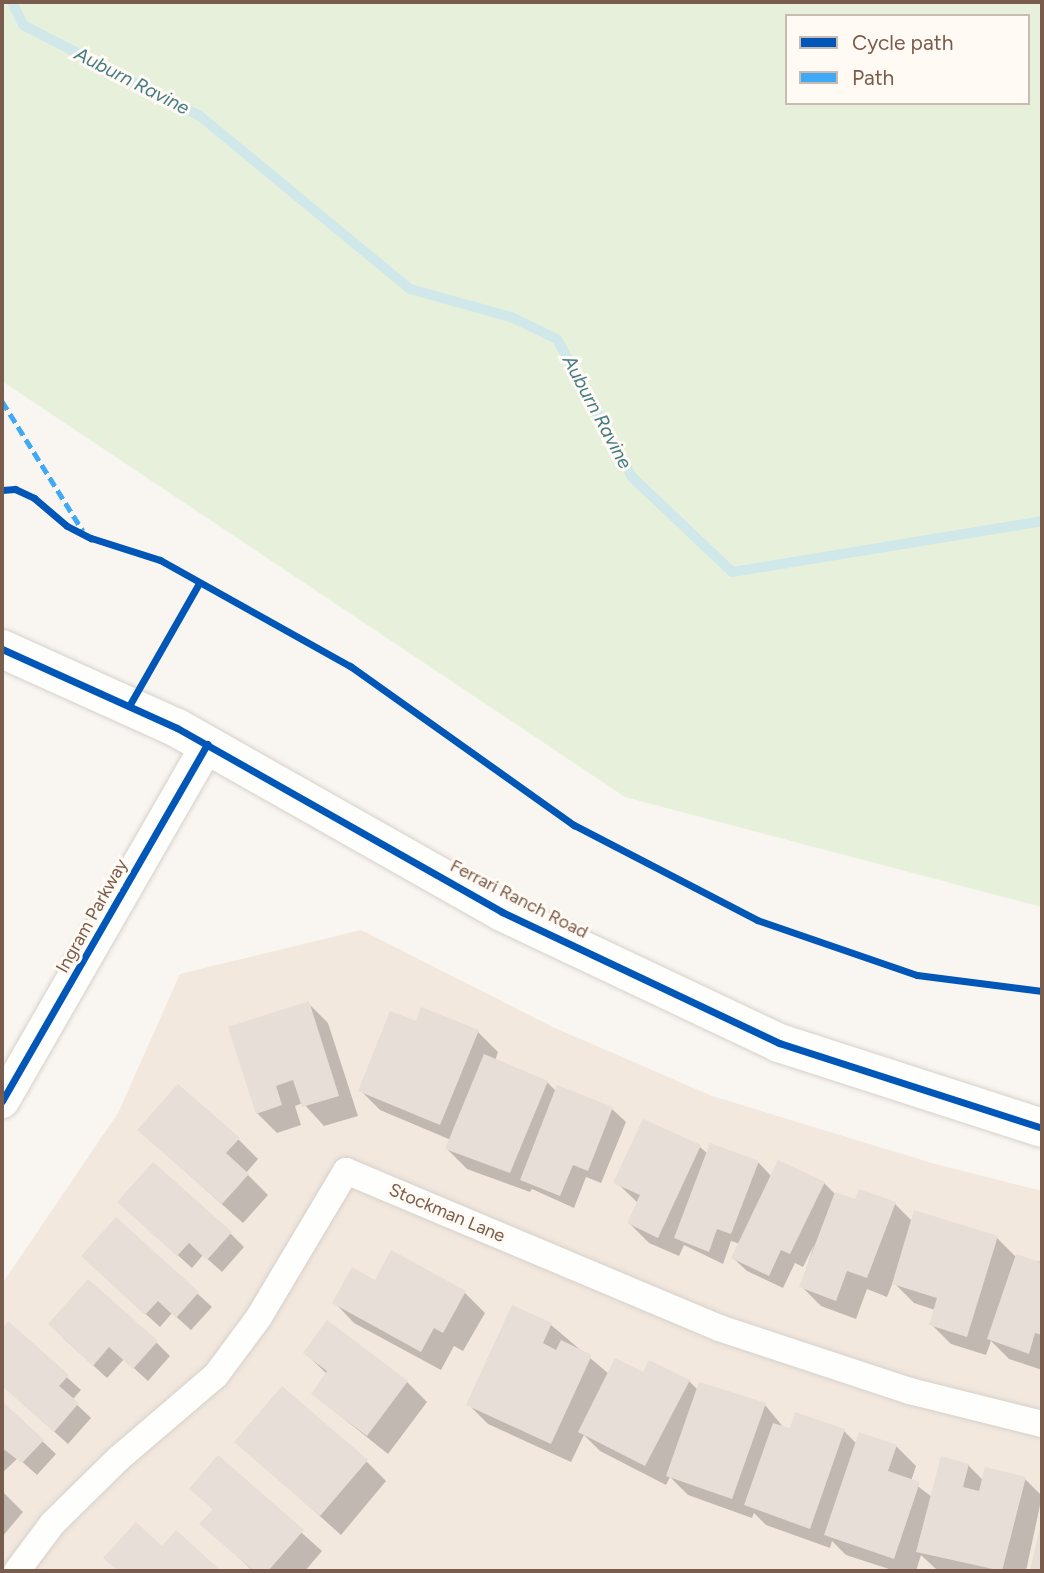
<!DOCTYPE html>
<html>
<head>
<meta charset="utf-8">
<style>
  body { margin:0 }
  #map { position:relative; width:1044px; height:1573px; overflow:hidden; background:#f9f5f0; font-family:Figtree,sans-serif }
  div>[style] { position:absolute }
  .residential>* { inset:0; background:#f2e8de }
  .green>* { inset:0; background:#e7f0db }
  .shadow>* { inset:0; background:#0003 }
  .stream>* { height:10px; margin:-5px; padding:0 5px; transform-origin:5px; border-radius:5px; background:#d0e8ea }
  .building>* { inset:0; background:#e6ded7 }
  .roads { filter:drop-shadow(0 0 2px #d7d1cb) drop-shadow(0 0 2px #d7d1cb) }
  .minor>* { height:26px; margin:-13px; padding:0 13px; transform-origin:13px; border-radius:13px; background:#fefefd }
  .tertiary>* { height:33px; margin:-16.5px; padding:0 16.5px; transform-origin:16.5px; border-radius:16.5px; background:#fefefd }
  .secondary>* { height:38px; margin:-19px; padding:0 19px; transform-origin:19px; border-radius:19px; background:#fefefd }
  .quiet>* { height:5px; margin-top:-2.5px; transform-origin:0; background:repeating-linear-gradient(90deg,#3fa9f5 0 10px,transparent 0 15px) }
  .cycleway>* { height:7px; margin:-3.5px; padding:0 3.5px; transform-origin:3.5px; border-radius:3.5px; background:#0057b8 }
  span { translate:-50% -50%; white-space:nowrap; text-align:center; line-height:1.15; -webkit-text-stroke:6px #fffaf3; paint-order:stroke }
  .street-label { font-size:18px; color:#7a5c4d }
  .water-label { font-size:19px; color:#437c86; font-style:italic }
  .frame { position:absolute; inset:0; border:4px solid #7a5c4d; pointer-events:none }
  .legend { position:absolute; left:785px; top:14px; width:245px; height:91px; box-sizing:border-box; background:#fffaf3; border:2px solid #cabbb1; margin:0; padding:9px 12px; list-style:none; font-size:21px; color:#7a5c4d }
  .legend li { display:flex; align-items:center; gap:14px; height:35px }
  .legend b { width:35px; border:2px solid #cabbb1 }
</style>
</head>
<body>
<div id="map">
  <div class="residential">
    <div style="clip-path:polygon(361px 930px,555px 1028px,712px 1096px,935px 1164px,1042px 1191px,1042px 1571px,2px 1571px,2px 1284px,118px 1113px,180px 974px)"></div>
  </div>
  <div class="green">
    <div style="clip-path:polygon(evenodd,2px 2px,1042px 2px,1042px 907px,625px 797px,2px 381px,2px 2px,787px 16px,1028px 16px,1028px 103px,787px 103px,787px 16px)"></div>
  </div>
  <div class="shadow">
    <div style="clip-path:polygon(308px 1003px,328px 1023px,358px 1116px,324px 1126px,303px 1103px,295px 1106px,301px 1125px,277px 1133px,257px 1113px)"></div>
    <div style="clip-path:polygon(422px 1009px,478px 1032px,498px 1052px,495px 1061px,547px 1082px,557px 1092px,612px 1109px,626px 1122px,601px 1183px,586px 1177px,574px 1208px,532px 1189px,530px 1192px,467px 1169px,447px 1149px,451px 1140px,380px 1110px,360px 1090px,417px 1023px)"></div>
    <div style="clip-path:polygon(238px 1139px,258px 1159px,246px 1173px,268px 1195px,243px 1223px,160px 1149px)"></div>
    <div style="clip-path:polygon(700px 1147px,708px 1154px,758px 1162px,772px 1177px,824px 1183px,836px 1195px,856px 1201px,895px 1204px,913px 1222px,997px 1238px,1017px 1258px,1042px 1262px,1042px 1370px,1009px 1359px,991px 1341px,986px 1355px,951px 1344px,931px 1324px,935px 1310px,914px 1303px,893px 1282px,887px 1297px,867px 1289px,856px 1319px,821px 1306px,801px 1286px,814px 1245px,803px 1267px,795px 1263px,783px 1288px,747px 1271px,733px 1258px,740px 1244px,731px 1241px,723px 1264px,684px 1245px,679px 1256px,649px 1243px,629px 1223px,638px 1203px,616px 1182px)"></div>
    <div style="clip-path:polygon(133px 1215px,231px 1234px,244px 1247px,222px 1272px,203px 1255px,192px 1268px)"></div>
    <div style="clip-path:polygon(117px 1219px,212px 1307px,191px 1330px,172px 1313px,160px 1327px,97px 1270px)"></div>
    <div style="clip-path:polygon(376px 1282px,465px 1293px,485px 1313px,463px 1351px,454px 1346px,441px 1370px,354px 1323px,335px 1303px)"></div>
    <div style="clip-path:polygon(8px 1324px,81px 1390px,72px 1400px,91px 1418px,68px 1444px,2px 1385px,2px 1331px)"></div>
    <div style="clip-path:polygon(551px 1325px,609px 1374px,689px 1381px,698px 1390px,765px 1405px,784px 1428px,844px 1431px,857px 1444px,896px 1446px,916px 1466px,911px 1481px,932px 1497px,968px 1465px,983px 1480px,1025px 1479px,1042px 1496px,1026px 1571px,938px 1571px,921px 1555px,916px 1571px,895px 1571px,846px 1555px,832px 1541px,830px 1548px,766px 1525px,754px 1513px,752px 1518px,688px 1495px,670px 1477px,666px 1485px,600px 1451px,584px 1435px,571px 1462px,488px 1424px,468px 1404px)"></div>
    <div style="clip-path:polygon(63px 1338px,157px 1343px,170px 1356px,148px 1381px,124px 1359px,107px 1378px)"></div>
    <div style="clip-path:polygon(305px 1353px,407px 1382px,427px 1402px,388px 1454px,313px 1394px,327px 1374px)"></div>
    <div style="clip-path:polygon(2px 1403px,56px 1454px,37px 1475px,18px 1458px,2px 1473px)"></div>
    <div style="clip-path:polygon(236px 1441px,367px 1462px,386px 1481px,341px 1535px)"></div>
    <div style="clip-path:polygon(218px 1458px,322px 1551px,305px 1571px,253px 1571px,202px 1524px,214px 1510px,191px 1489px)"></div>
    <div style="clip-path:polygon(2px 1491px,23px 1512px,2px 1537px)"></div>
    <div style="clip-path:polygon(1042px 1528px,1042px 1571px,1031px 1571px)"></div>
    <div style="clip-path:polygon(176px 1533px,219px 1571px,119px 1571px,106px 1558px,162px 1548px)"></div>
  </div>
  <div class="stream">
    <div style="left:12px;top:2px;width:25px;rotate:64deg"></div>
    <div style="left:23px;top:25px;width:199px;rotate:27.2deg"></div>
    <div style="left:200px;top:116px;width:272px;rotate:39.5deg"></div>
    <div style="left:410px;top:289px;width:105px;rotate:15.5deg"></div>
    <div style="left:511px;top:317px;width:51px;rotate:25.6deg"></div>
    <div style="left:557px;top:339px;width:157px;rotate:61.5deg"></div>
    <div style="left:632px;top:477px;width:138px;rotate:43.5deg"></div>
    <div style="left:732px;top:572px;width:314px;rotate:-9.3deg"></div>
  </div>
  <div class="building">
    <div style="clip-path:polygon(309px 1001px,339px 1096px,302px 1107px,293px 1080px,276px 1086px,282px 1105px,256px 1114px,228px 1027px)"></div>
    <div style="clip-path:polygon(421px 1007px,479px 1030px,440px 1125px,358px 1091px,390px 1011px,416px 1021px)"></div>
    <div style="clip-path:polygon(484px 1054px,548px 1081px,510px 1173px,445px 1149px)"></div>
    <div style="clip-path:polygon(178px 1084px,240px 1138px,226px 1153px,249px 1174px,222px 1204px,137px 1130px)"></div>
    <div style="clip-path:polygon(557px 1085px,613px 1107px,588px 1171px,573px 1165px,560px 1196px,520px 1180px)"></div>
    <div style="clip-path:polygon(643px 1119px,701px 1145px,658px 1238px,627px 1223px,640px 1195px,613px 1183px)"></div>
    <div style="clip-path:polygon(710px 1143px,759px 1161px,731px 1234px,717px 1229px,709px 1252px,674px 1238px)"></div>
    <div style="clip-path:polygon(778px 1160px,825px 1182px,790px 1254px,781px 1250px,769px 1276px,731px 1258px)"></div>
    <div style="clip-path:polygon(153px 1162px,232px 1232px,207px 1260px,189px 1243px,177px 1256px,117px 1202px)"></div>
    <div style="clip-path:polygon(859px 1189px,896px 1202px,867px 1278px,847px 1271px,836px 1301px,799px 1287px,835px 1192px,855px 1199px)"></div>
    <div style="clip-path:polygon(914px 1210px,998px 1236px,967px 1337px,929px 1325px,937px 1298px,892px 1284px)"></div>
    <div style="clip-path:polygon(116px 1217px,199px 1292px,176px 1318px,158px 1301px,145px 1315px,81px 1256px)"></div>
    <div style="clip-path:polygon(391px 1250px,466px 1291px,443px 1333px,434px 1328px,421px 1352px,332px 1303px,352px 1267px,375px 1280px)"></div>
    <div style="clip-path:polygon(1016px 1254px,1042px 1263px,1042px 1335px,1035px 1333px,1029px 1354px,987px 1339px)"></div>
    <div style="clip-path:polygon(88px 1279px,158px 1341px,133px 1369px,109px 1347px,93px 1366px,48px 1324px)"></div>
    <div style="clip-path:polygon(512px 1305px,552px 1323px,543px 1343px,556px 1350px,561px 1340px,592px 1355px,551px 1444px,466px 1405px)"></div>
    <div style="clip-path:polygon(327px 1320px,408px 1381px,367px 1436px,311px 1394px,327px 1371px,303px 1353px)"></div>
    <div style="clip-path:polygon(8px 1321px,69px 1375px,59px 1386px,79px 1403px,54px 1432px,2px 1386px,2px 1329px)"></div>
    <div style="clip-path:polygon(615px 1358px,643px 1372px,649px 1360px,690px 1380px,645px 1466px,578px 1432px)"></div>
    <div style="clip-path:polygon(699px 1382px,766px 1403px,732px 1499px,666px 1476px)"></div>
    <div style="clip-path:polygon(282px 1386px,368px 1460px,320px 1516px,234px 1442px)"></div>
    <div style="clip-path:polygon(2px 1401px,44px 1440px,22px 1463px,2px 1448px)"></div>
    <div style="clip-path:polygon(795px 1412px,845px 1429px,810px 1529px,744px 1505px,773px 1423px,790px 1428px)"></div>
    <div style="clip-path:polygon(859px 1432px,897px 1445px,888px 1471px,920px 1482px,894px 1559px,824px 1535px)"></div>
    <div style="clip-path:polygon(218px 1455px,304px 1530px,268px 1571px,254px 1571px,199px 1524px,213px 1509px,189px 1489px)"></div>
    <div style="clip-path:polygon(941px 1456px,969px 1464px,963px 1487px,979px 1491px,985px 1467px,1026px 1477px,1002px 1571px,916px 1552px)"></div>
    <div style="clip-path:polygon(136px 1522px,162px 1546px,176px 1530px,221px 1571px,118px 1571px,103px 1558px)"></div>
    <div style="clip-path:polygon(1041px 1524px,1042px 1571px,1030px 1571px)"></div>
  </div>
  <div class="roads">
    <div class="minor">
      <div style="left:17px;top:1571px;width:59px;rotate:-53.3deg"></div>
      <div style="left:52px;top:1524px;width:93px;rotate:-44.6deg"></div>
      <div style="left:118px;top:1459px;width:129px;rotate:-40.6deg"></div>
      <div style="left:216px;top:1375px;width:72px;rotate:-53.4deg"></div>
      <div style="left:259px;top:1317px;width:170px;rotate:-59.2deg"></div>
      <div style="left:346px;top:1171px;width:405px;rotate:22.8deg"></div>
      <div style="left:719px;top:1328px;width:201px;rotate:18.3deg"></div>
      <div style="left:910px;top:1391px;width:136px;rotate:14deg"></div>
    </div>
    <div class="tertiary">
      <div style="left:2px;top:1101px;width:412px;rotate:-60.1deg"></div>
    </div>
    <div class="secondary">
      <div style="left:2px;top:649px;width:192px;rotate:24.3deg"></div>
      <div style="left:177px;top:728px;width:373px;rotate:29.5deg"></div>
      <div style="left:502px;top:912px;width:306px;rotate:25.3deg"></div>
      <div style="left:779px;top:1043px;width:276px;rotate:17.9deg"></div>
    </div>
  </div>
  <div class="quiet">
    <div style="left:2px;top:401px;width:153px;rotate:58.1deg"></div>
  </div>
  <div class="cycleway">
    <div style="left:2px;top:490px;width:13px;rotate:-4deg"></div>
    <div style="left:15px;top:489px;width:21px;rotate:25deg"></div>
    <div style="left:34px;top:498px;width:43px;rotate:40.3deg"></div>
    <div style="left:67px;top:526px;width:27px;rotate:27deg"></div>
    <div style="left:91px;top:538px;width:72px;rotate:17.7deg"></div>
    <div style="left:160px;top:560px;width:218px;rotate:29.2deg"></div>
    <div style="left:350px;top:666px;width:275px;rotate:35.4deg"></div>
    <div style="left:574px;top:825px;width:206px;rotate:27.4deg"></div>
    <div style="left:757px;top:920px;width:169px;rotate:19deg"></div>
    <div style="left:917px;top:975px;width:126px;rotate:7.3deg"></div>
    <div style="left:2px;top:649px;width:192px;rotate:24.3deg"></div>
    <div style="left:177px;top:728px;width:373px;rotate:29.5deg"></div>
    <div style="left:502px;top:912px;width:306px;rotate:25.3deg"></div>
    <div style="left:779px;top:1043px;width:276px;rotate:17.9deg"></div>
    <div style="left:129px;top:706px;width:139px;rotate:-60.3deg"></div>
    <div style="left:2px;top:1101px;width:412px;rotate:-60.1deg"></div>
  </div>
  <div class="street-label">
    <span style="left:519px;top:899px;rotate:27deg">Ferrari Ranch Road</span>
    <span style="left:92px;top:916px;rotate:-61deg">Ingram Parkway</span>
    <span style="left:447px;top:1213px;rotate:23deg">Stockman Lane</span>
  </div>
  <div class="water-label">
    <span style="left:132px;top:81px;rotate:27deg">Auburn Ravine</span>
    <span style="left:597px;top:412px;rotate:62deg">Auburn Ravine</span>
  </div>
  <div class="frame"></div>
  <ul class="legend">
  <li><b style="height:9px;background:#0057b8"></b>Cycle path</li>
  <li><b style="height:9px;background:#3fa9f5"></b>Path</li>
  </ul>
</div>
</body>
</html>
